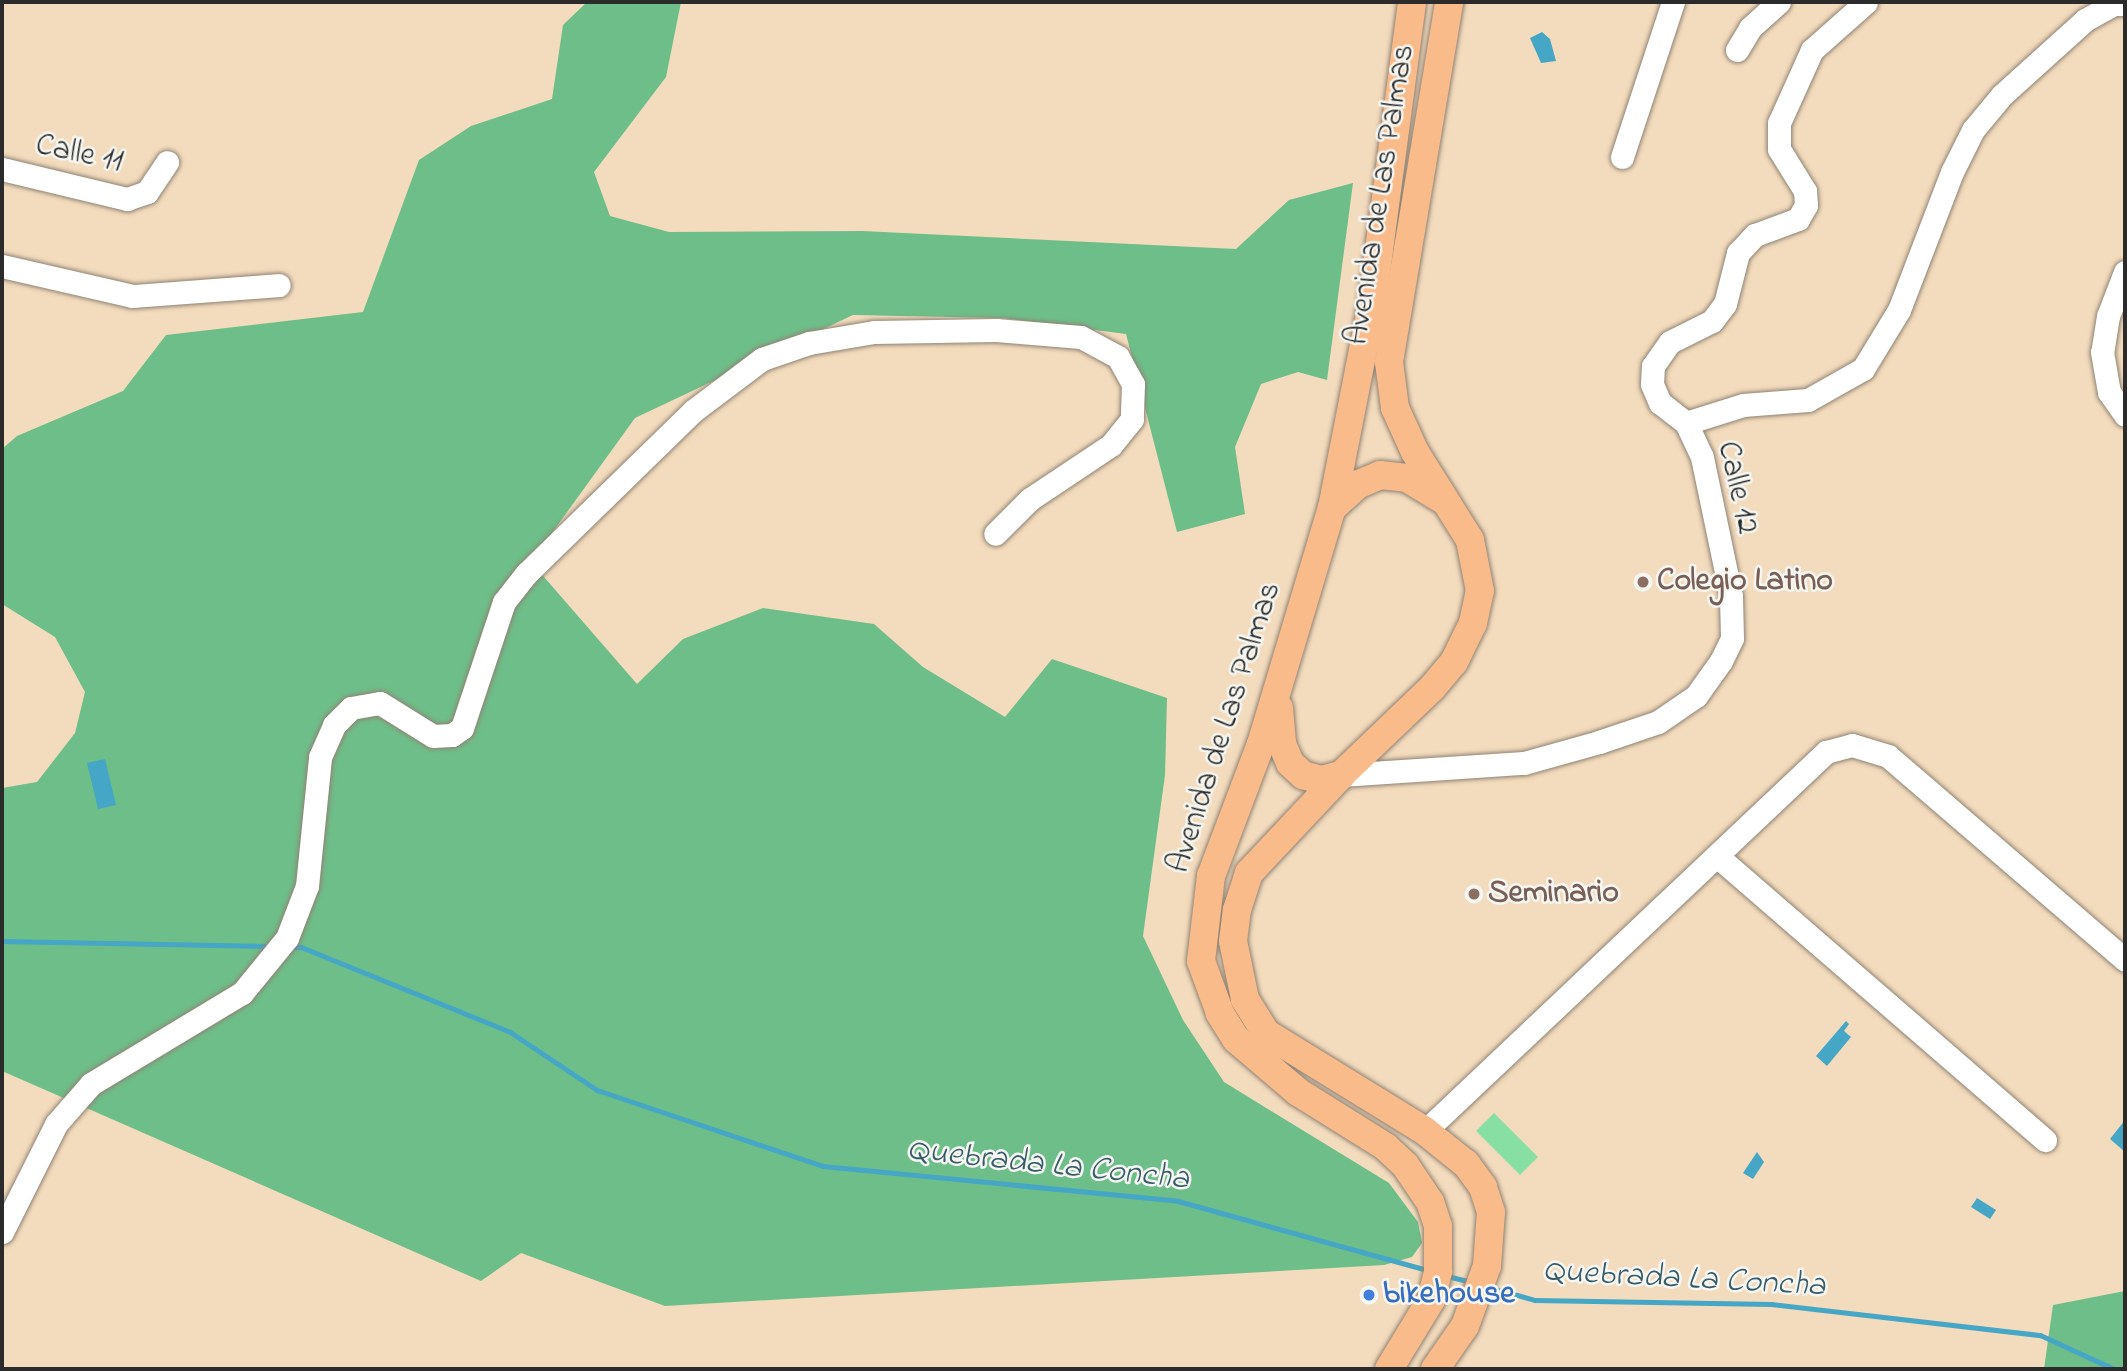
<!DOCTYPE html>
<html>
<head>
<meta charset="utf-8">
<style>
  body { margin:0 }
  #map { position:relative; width:2127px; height:1371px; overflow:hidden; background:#f3dbbd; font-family:"Indie Flower",sans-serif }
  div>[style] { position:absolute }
  .green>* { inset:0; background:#88dfa3 }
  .forest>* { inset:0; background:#6ebe89 }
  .water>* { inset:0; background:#46a6c6 }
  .stream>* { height:5px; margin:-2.5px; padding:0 2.5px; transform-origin:2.5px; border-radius:2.5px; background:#46a6c6 }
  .roads { filter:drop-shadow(0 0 2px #8f8374) drop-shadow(0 0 2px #8f8374) }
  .minor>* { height:23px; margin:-11.5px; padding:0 11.5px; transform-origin:11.5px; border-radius:11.5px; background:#fff }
  .major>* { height:28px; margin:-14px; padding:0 14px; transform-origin:14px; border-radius:14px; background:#fabb8b }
  .dots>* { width:19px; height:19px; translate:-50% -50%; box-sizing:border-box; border:4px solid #f6f6f2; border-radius:50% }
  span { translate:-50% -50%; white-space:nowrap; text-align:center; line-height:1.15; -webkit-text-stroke:5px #f6f6f2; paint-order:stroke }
  .street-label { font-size:32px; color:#2b2b2b }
  .education-label { font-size:32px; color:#785e54; font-weight:700 }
  .left { translate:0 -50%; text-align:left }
  .shop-label { font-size:32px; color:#366cbe; font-weight:700 }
  .water-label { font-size:33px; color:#365c69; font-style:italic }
  .frame { position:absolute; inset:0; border:4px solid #2b2b2b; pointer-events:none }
</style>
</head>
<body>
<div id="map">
  <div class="green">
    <div style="clip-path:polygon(1494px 1113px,1538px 1157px,1520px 1175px,1476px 1131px)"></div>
  </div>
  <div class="forest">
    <div style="clip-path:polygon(587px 2px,681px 2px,666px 77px,594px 172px,610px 216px,669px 232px,862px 231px,1236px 249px,1289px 200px,1353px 183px,1327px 380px,1298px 372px,1261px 384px,1235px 447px,1245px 514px,1177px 532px,1126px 334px,1002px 318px,853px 315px,635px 418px,531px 562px,637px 684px,683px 639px,763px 608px,874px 624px,923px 667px,1005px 717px,1052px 659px,1167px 698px,1165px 775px,1143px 936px,1183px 1020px,1224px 1082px,1389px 1183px,1418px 1222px,1422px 1243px,1412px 1257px,1384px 1265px,665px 1306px,521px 1253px,481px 1281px,2px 1071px,2px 788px,37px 782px,75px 733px,85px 692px,55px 637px,2px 604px,2px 449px,17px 436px,123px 391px,166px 335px,363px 312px,419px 160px,471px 126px,552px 99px,563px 25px)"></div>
    <div style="clip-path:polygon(2125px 1291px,2125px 1369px,2044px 1369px,2053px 1305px)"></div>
  </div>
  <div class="water">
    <div style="clip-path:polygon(1542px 32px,1550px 39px,1556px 61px,1541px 63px,1530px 38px)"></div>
    <div style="clip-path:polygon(105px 759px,116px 805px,98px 809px,87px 763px)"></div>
    <div style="clip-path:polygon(1846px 1021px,1849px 1024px,1844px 1031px,1851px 1037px,1827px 1066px,1816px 1056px)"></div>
    <div style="clip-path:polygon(2125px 1120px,2125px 1152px,2110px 1139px)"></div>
    <div style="clip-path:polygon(1757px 1152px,1764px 1162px,1753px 1179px,1743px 1173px)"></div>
    <div style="clip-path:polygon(1977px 1198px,1996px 1210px,1990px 1219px,1971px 1207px)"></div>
  </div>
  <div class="stream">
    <div style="left:2px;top:941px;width:269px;rotate:1.1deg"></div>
    <div style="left:288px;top:947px;width:13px"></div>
    <div style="left:301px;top:947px;width:226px;rotate:22.1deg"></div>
    <div style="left:510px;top:1032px;width:105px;rotate:33.7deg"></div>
    <div style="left:597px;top:1090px;width:238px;rotate:18.6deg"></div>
    <div style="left:823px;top:1166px;width:357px;rotate:5.6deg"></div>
    <div style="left:1178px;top:1201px;width:263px;rotate:15.5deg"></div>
    <div style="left:1447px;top:1276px;width:25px;rotate:14deg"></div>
    <div style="left:1488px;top:1287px;width:49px;rotate:15.5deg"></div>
    <div style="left:1535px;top:1300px;width:236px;rotate:1deg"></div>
    <div style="left:1771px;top:1304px;width:271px;rotate:6.6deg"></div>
    <div style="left:2040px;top:1335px;width:81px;rotate:24.7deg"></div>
  </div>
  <div class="roads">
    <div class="minor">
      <div style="left:1737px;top:50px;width:26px;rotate:-59deg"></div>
      <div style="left:1750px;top:28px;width:39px;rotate:-42deg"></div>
      <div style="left:1622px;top:157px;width:163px;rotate:-71.8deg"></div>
      <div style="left:2px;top:169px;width:129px;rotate:13.5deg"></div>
      <div style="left:127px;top:199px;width:21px;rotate:-19deg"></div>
      <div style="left:147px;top:192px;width:36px;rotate:-56deg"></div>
      <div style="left:2px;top:266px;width:134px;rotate:12.9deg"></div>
      <div style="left:133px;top:296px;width:146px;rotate:-4.3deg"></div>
      <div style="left:2125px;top:272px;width:47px;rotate:111.1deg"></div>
      <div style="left:2108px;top:316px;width:36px;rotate:99deg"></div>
      <div style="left:2102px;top:352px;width:41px;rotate:80.1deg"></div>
      <div style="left:2109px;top:392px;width:28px;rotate:55deg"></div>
      <div style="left:1686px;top:423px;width:60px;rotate:-17.5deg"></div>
      <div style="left:1743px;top:405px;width:65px;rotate:-4.4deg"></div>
      <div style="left:1808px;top:400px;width:63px;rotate:-29.4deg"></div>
      <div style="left:1863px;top:369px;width:69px;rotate:-58.6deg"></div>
      <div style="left:1899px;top:310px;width:148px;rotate:-69deg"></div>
      <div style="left:1952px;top:172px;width:47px;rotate:-63.4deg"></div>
      <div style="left:1973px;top:130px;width:45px;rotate:-50.4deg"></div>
      <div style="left:2002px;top:95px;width:112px;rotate:-42.1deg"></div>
      <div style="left:2085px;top:20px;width:33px;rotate:-29deg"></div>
      <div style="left:2114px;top:4px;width:11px"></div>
      <div style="left:1341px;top:775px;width:183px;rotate:-3.8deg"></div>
      <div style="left:1524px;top:763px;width:78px;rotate:-15.6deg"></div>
      <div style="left:1599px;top:742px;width:62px;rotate:-18.7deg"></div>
      <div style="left:1658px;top:722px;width:46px;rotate:-34.4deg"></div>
      <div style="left:1696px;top:696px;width:43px;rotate:-54.5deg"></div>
      <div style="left:1721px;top:661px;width:25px;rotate:-64deg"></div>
      <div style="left:1732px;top:638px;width:42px;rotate:-91.4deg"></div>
      <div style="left:1731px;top:596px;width:142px;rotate:-101.8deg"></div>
      <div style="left:1702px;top:457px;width:38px;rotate:-115deg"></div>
      <div style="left:1686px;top:423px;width:33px;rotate:-142deg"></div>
      <div style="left:1660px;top:403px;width:21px;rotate:-113deg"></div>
      <div style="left:1652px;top:384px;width:18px;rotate:-87deg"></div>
      <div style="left:1653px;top:366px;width:29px;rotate:-55deg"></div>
      <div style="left:1670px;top:342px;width:47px;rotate:-26.6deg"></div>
      <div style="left:1712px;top:321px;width:21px;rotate:-53deg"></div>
      <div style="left:1725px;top:304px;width:53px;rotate:-75.7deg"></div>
      <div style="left:1738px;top:253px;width:25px;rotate:-47deg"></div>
      <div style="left:1755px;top:235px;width:46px;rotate:-20.4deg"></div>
      <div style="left:1798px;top:219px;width:16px;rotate:-60deg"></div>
      <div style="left:1806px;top:205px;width:14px;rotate:-94deg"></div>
      <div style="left:1805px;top:191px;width:49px;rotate:-121.8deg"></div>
      <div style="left:1779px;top:149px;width:26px;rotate:-90deg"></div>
      <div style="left:1779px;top:123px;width:80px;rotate:-65.7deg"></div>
      <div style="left:1812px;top:50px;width:72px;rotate:-41.6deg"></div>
      <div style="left:1717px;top:856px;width:434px;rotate:40.9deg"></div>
      <div style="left:1425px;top:1131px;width:552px;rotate:-43.38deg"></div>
      <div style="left:1826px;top:752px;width:27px;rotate:-15deg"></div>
      <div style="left:1852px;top:745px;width:38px;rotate:17deg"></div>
      <div style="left:1888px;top:756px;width:313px;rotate:40.7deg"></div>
      <div style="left:2px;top:1232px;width:121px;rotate:-63.4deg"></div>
      <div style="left:56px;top:1124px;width:53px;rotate:-48.8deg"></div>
      <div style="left:91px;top:1084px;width:176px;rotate:-31.1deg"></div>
      <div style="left:242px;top:993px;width:71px;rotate:-50.7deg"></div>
      <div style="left:287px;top:938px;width:56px;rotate:-69deg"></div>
      <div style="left:307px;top:886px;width:130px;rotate:-84.2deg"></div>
      <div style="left:320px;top:757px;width:35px;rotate:-66deg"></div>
      <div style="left:334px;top:725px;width:24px;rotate:-45deg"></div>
      <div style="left:351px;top:708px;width:29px;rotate:-10deg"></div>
      <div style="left:380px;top:703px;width:62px;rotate:31.9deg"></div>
      <div style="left:433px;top:736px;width:19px;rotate:-3deg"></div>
      <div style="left:452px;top:735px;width:12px;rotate:-35deg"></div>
      <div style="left:462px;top:728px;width:133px;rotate:-71.6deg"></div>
      <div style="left:504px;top:602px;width:37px;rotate:-52deg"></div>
      <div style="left:527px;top:573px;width:232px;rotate:-44.3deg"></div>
      <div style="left:693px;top:411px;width:86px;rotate:-37deg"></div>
      <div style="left:762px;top:359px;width:50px;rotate:-18.8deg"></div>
      <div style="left:809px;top:343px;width:66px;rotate:-9.6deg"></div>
      <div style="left:874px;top:332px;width:122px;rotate:-0.9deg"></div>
      <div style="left:996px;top:330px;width:85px;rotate:4.7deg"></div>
      <div style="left:1081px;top:337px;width:42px;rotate:28.4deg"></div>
      <div style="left:1118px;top:357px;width:31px;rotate:61deg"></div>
      <div style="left:1133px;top:384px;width:35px;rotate:92deg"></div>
      <div style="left:1132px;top:419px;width:33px;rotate:129deg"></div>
      <div style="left:1111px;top:445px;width:97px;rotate:146.3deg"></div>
      <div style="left:1030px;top:499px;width:49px;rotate:135deg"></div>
    </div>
    <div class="major">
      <div style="left:1332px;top:508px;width:36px;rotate:-42deg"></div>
      <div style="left:1359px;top:484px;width:23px;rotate:-23deg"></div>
      <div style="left:1380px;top:475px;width:27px;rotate:6deg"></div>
      <div style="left:1407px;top:478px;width:42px;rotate:31.4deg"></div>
      <div style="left:1279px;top:708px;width:36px;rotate:85deg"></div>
      <div style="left:1282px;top:744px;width:21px;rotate:67deg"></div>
      <div style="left:1290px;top:763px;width:18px;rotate:43deg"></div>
      <div style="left:1303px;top:775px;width:19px;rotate:16deg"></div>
      <div style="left:1321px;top:780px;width:21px;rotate:-14deg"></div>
      <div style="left:1389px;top:1369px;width:81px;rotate:-58.7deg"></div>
      <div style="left:1431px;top:1300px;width:30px;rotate:-76deg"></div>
      <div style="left:1438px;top:1271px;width:45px;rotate:-90deg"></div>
      <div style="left:1438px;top:1226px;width:25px;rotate:-108deg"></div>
      <div style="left:1430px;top:1202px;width:45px;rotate:-124deg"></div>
      <div style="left:1405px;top:1165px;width:26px;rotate:-137deg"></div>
      <div style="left:1386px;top:1147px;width:104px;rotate:-148deg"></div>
      <div style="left:1298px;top:1092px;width:82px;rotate:-139.5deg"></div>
      <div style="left:1236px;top:1039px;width:31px;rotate:-122deg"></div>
      <div style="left:1220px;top:1013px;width:55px;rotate:-110.1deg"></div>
      <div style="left:1201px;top:961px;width:86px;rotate:-83.3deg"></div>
      <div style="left:1211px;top:876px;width:141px;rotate:-69.3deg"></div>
      <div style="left:1261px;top:744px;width:246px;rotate:-73.3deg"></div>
      <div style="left:1332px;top:508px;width:202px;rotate:-78.9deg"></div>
      <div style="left:1371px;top:310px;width:311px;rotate:-82.4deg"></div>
      <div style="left:1435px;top:1369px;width:52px;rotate:-55.1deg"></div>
      <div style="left:1465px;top:1326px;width:64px;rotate:-69.9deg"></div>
      <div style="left:1487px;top:1266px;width:54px;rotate:-85.8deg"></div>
      <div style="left:1491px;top:1212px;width:26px;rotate:-108deg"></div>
      <div style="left:1483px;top:1187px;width:29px;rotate:-126deg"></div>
      <div style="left:1466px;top:1164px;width:53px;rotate:-141.2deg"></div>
      <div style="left:1425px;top:1131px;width:187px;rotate:-148.4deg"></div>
      <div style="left:1266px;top:1033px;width:40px;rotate:-122deg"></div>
      <div style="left:1245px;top:999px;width:59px;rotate:-101.7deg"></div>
      <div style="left:1233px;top:941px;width:31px;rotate:-83deg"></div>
      <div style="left:1237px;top:910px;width:39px;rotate:-72deg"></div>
      <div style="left:1249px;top:873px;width:134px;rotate:-46.8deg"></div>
      <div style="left:1341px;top:775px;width:126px;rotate:-43.7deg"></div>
      <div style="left:1432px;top:688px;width:34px;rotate:-50deg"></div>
      <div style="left:1454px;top:662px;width:43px;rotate:-64deg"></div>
      <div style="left:1473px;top:623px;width:33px;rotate:-78deg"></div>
      <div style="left:1480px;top:591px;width:52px;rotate:-101.1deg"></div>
      <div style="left:1470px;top:540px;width:104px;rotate:-122deg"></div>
      <div style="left:1415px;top:452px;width:48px;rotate:-114.4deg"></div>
      <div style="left:1395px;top:408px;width:46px;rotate:-97.4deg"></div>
      <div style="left:1389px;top:362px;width:365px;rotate:-80.5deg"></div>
    </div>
  </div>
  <div class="dots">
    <div style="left:1643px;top:582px;background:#8d6e63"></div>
    <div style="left:1474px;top:894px;background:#8d6e63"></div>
    <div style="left:1369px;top:1295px;background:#3f7fe0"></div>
  </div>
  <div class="street-label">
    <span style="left:79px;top:155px;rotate:12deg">Calle 11</span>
    <span style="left:1382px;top:195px;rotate:-81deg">Avenida de Las Palmas</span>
    <span style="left:1736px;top:488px;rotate:77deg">Calle 12</span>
    <span style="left:1226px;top:728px;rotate:-72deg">Avenida de Las Palmas</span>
  </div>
  <div class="education-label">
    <span class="left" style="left:1657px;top:582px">Colegio Latino</span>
    <span class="left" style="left:1488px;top:894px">Seminario</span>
  </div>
  <div class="shop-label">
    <span class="left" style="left:1383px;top:1295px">bikehouse</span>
  </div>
  <div class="water-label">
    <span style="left:1048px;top:1166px;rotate:6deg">Quebrada La Concha</span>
    <span style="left:1684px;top:1280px;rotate:3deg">Quebrada La Concha</span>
  </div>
  <div class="frame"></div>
</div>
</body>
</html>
